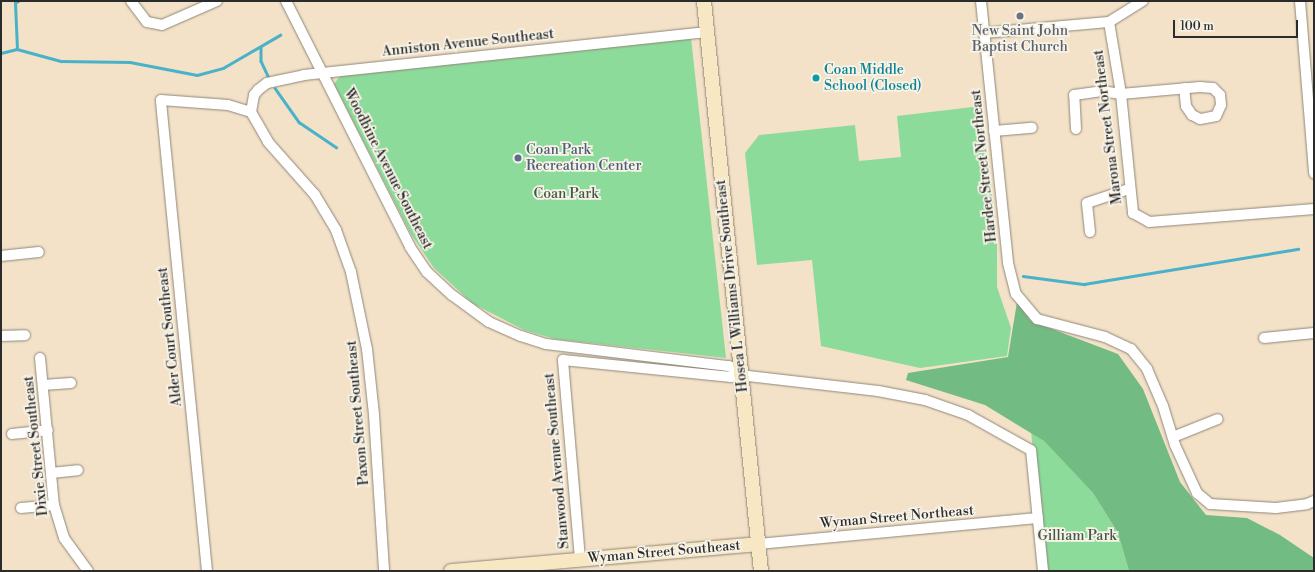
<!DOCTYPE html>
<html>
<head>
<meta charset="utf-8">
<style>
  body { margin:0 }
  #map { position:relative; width:1315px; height:572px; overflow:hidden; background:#f3e2c8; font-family:"Libre Bodoni",serif }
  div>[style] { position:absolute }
  .green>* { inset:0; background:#8ddb9a }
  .forest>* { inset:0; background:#72bb82 }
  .stream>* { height:2.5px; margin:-1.25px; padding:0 1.25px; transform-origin:1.25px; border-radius:1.25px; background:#49b2c8 }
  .roads { filter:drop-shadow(0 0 1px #8f867a) drop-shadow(0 0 1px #8f867a) }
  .street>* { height:10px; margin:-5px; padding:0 5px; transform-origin:5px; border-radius:5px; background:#fff }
  .secondary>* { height:14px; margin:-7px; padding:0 7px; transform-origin:7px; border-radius:7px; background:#f7e8c3 }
  .dots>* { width:11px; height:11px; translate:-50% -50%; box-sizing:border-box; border:2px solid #f7f3e8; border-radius:50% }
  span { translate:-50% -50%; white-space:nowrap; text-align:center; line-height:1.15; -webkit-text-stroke:3.5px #f7f3e8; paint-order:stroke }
  .worship-label { font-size:14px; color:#5b616d }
  .street-label { font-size:14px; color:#2b2b2b }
  .culture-label { font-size:14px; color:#0d838f }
  .left { translate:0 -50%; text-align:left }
  .service-label { font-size:14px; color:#4e5e75 }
  .park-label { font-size:14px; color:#445747 }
  .frame { position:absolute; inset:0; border:2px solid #2b2b2b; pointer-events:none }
  .scale { position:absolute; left:1173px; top:20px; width:125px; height:18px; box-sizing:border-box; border:2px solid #2b2b2b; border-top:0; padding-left:5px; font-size:12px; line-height:14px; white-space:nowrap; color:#2b2b2b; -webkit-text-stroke:3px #f7f3e8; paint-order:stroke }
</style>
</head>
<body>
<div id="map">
  <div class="green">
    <div style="clip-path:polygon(691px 38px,726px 358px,555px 339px,524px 330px,472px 303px,434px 268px,411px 234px,334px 84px,340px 76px)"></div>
    <div style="clip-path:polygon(981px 106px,997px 237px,997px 287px,1011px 328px,1007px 356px,920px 368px,821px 346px,812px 260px,757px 265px,745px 153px,759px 135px,855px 125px,859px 161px,901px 157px,897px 116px)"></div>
    <div style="clip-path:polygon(1031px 431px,1044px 441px,1093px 493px,1118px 533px,1129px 571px,1045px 571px)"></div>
  </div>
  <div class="forest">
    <div style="clip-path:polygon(1017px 302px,1031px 321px,1118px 354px,1143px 389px,1180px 482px,1206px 515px,1247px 518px,1280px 535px,1314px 558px,1314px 571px,1129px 571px,1118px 533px,1093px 493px,1044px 441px,985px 405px,906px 380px,908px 373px,1008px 357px)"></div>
  </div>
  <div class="stream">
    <div style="left:261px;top:47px;width:14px;rotate:90deg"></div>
    <div style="left:261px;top:61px;width:17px;rotate:65deg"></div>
    <div style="left:17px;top:49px;width:46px;rotate:-92.5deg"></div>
    <div style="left:15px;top:3px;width:4px;rotate:-34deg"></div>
    <div style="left:1px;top:53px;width:16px;rotate:-14deg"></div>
    <div style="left:17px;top:49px;width:46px;rotate:15.3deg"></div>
    <div style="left:61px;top:61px;width:69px;rotate:0.8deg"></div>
    <div style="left:130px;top:62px;width:68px;rotate:11deg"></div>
    <div style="left:197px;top:75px;width:27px;rotate:-15deg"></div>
    <div style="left:223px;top:68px;width:66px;rotate:-30.1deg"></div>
    <div style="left:275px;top:88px;width:42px;rotate:54.8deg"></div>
    <div style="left:299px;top:122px;width:45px;rotate:34deg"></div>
    <div style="left:1023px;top:276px;width:62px;rotate:7.5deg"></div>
    <div style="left:1084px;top:284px;width:217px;rotate:-9.3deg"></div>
  </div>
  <div class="roads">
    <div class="street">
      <div style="left:131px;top:1px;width:26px;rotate:53deg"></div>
      <div style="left:147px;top:22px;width:15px;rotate:11deg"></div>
      <div style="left:162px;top:25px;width:60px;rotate:-23.6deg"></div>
      <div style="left:286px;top:1px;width:275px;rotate:63.2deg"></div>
      <div style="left:410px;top:247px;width:30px;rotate:56deg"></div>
      <div style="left:427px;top:272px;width:34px;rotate:43deg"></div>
      <div style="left:452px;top:295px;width:46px;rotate:36.1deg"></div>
      <div style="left:489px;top:322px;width:35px;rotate:24deg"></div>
      <div style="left:521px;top:336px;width:26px;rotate:18deg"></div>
      <div style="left:546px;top:344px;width:184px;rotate:6.9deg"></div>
      <div style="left:729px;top:366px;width:21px;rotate:28deg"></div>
      <div style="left:748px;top:376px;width:131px;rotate:6.6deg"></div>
      <div style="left:878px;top:391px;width:48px;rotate:10.8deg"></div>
      <div style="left:925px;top:400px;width:46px;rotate:19.2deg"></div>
      <div style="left:968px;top:415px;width:72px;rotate:29.1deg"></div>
      <div style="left:1031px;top:450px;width:122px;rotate:84.3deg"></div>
      <div style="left:981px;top:1px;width:263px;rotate:84.1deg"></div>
      <div style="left:1008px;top:263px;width:32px;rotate:76deg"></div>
      <div style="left:1016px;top:294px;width:33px;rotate:50deg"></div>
      <div style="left:1037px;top:319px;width:70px;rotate:14.8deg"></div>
      <div style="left:1105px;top:337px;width:29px;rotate:25deg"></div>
      <div style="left:1131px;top:349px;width:26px;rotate:51deg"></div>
      <div style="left:1147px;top:369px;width:40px;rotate:66.6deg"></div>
      <div style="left:1163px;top:406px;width:41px;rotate:72.9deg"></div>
      <div style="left:1175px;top:445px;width:53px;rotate:65.4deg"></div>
      <div style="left:1197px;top:493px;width:17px;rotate:40deg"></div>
      <div style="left:1210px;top:504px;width:66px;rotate:3.5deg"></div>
      <div style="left:1276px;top:508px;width:31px;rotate:-7deg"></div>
      <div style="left:1307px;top:504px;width:8px;rotate:-23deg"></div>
      <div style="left:1300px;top:1px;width:173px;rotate:85.3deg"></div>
      <div style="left:1109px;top:22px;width:73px;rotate:80.5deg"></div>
      <div style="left:1121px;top:94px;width:120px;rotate:84.2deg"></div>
      <div style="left:1133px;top:213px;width:18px;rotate:29deg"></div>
      <div style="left:1149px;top:222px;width:166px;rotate:-4.5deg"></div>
      <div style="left:984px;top:33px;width:125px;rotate:-5deg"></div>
      <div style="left:1109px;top:22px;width:40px;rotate:-32deg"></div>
      <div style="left:251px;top:112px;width:17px;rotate:-80deg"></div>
      <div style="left:254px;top:95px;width:6px;rotate:-51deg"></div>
      <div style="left:258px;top:90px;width:11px;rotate:-38deg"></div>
      <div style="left:267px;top:83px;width:38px;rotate:-12deg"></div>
      <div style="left:304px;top:75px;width:405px;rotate:-6.1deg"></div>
      <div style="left:1076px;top:129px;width:34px;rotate:-93deg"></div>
      <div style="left:1074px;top:95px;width:28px;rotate:-8deg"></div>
      <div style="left:1102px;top:91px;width:19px;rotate:9deg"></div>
      <div style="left:1121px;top:94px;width:79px;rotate:-5.1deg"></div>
      <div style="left:1200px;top:87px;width:13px;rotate:4deg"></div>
      <div style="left:1213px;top:88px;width:10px;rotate:45deg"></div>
      <div style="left:1220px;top:95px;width:10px;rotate:84deg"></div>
      <div style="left:1221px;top:105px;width:12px;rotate:114deg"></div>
      <div style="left:1216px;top:116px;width:16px;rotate:169deg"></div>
      <div style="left:1200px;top:119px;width:9px;rotate:-153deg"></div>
      <div style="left:1192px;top:115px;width:11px;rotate:-124deg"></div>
      <div style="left:1186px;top:106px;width:18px;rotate:-96deg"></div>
      <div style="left:994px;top:131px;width:38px;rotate:-5deg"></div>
      <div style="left:1090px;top:232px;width:29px;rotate:-96deg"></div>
      <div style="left:1087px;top:203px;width:44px;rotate:-18.4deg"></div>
      <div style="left:1px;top:256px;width:38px;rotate:-6deg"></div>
      <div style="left:1px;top:336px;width:24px;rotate:-2deg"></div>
      <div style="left:1264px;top:338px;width:50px;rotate:-5.7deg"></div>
      <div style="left:40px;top:358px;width:148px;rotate:84.6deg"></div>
      <div style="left:54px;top:505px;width:34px;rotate:73deg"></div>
      <div style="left:64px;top:538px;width:41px;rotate:54deg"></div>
      <div style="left:43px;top:385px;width:28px;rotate:-4deg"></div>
      <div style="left:12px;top:434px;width:36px;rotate:-6deg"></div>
      <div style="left:1173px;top:437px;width:48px;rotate:-21.8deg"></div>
      <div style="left:51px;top:473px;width:27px;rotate:-6deg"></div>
      <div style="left:21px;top:508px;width:33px;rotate:-5deg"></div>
      <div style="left:758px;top:544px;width:281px;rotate:-5.3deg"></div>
      <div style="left:580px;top:559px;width:200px;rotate:-94.9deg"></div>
      <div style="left:563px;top:360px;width:169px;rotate:5.8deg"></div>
      <div style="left:731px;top:377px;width:12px;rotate:-31deg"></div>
      <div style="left:207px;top:571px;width:473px;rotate:-95.6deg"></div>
      <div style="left:161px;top:100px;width:67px;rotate:4.3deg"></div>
      <div style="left:228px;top:105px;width:24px;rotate:17deg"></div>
      <div style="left:251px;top:112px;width:34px;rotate:60deg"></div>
      <div style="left:268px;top:142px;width:71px;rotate:48.4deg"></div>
      <div style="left:315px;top:195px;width:41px;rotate:59deg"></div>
      <div style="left:336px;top:230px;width:45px;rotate:70.3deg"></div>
      <div style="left:351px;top:272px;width:79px;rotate:78.3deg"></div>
      <div style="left:367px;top:349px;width:66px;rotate:83.9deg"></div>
      <div style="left:374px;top:415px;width:156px;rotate:86.3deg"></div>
    </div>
    <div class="secondary">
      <div style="left:704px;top:1px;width:573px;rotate:84.29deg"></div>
      <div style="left:451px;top:571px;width:308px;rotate:-5deg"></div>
    </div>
  </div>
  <div class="dots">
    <div style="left:1020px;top:16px;background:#6b7280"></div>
    <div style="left:816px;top:78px;background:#0f9aa8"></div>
    <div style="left:518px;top:158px;background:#5c6f8a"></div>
  </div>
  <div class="worship-label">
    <span style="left:1020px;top:39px">New Saint John<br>Baptist Church</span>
  </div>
  <div class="street-label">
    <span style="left:468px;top:43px;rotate:-6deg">Anniston Avenue Southeast</span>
    <span style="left:1108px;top:127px;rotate:-97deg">Marona Street Northeast</span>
    <span style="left:984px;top:166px;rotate:-96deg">Hardee Street Northeast</span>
    <span style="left:388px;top:169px;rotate:63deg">Woodbine Avenue Southeast</span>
    <span style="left:732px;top:286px;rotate:-96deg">Hosea L Williams Drive Southeast</span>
    <span style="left:170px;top:337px;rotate:-96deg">Alder Court Southeast</span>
    <span style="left:358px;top:413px;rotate:-95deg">Paxon Street Southeast</span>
    <span style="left:36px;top:446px;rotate:-96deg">Dixie Street Southeast</span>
    <span style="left:557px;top:461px;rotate:-95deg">Stanwood Avenue Southeast</span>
    <span style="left:897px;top:517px;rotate:-5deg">Wyman Street Northeast</span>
    <span style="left:664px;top:552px;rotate:-5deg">Wyman Street Southeast</span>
  </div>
  <div class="culture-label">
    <span class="left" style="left:824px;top:78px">Coan Middle<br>School (Closed)</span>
  </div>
  <div class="service-label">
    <span class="left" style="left:526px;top:158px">Coan Park<br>Recreation Center</span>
  </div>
  <div class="park-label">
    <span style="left:566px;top:194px">Coan Park</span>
    <span style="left:1077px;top:536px">Gilliam Park</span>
  </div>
  <div class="frame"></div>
  <div class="scale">100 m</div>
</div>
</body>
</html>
